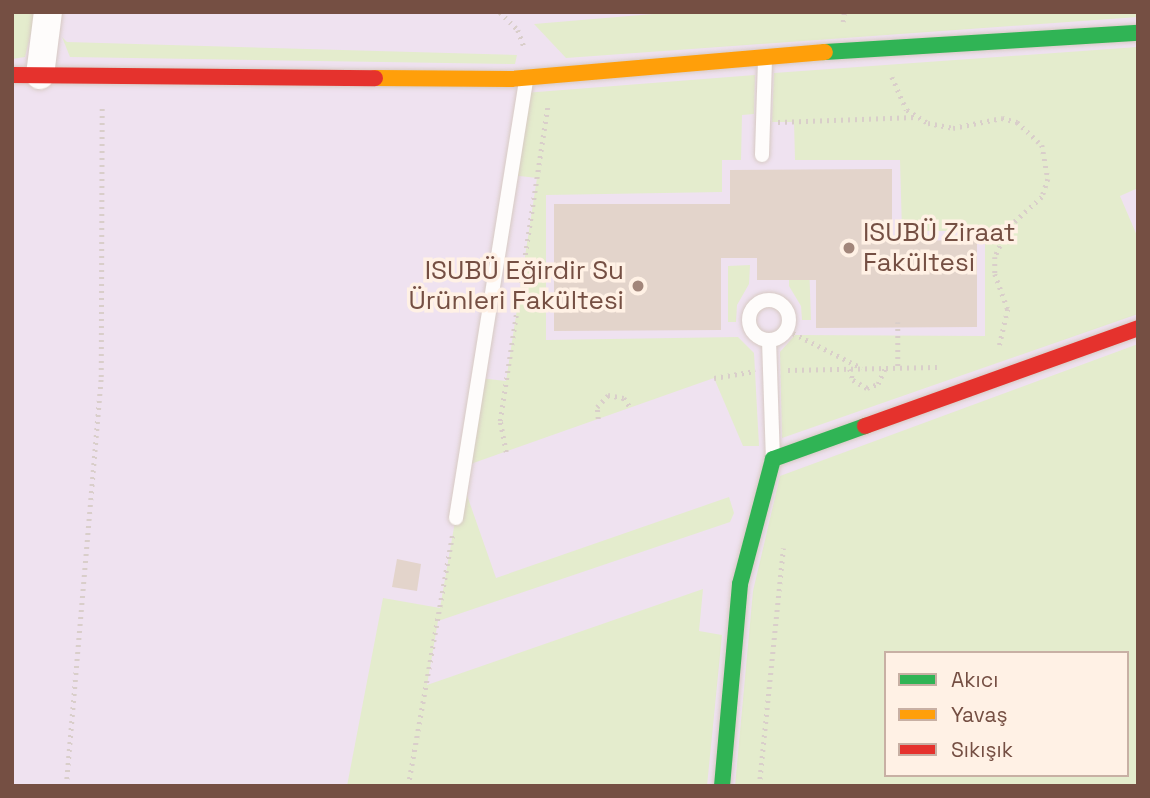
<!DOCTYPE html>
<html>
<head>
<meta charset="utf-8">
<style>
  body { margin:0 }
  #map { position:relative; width:1150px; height:798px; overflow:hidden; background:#f6ede4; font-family:"Space Grotesk",sans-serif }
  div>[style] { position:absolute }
  .education>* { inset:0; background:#efe2f0 }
  .green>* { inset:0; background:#e4eccd }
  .building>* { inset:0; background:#e3d4cb }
  .path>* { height:4.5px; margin-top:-2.25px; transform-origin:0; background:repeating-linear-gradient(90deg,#d9ceca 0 2px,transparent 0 7px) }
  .roads { filter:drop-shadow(0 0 2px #d7cac3) drop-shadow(0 0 2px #d7cac3) }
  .lane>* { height:14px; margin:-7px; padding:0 7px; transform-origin:7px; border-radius:7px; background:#fefcfb }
  .lane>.ring { margin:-7px; padding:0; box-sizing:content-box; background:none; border:14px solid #fefcfb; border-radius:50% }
  .street>* { height:28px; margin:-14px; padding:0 14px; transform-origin:14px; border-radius:14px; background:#fefcfb }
  .fast>* { height:16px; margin:-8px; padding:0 8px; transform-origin:8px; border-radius:8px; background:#30b455 }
  .slow>* { height:16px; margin:-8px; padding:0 8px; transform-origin:8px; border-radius:8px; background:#ff9f0a }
  .jam>* { height:16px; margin:-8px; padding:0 8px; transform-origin:8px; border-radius:8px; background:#e5322d }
  .dots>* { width:19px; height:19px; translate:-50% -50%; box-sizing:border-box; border:4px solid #fff1e5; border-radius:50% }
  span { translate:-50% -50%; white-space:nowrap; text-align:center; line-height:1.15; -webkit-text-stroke:7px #fff1e5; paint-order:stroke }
  .poi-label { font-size:26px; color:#754f43 }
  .left { translate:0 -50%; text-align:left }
  .right { translate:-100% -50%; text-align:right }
  .frame { position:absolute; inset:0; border:14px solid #754f43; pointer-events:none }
  .legend { position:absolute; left:884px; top:651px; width:245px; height:126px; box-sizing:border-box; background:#fff1e5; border:2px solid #c8b0a4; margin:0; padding:9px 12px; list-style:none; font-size:21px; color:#754f43 }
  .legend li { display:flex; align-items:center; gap:14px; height:35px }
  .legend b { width:35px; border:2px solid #c8b0a4 }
</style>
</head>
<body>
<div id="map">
  <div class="education">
    <div style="clip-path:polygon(evenodd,12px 12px,1138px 12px,1138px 786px,12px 786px,12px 12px,886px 653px,1127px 653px,1127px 775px,886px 775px,886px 653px)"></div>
  </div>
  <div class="green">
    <div style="clip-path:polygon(12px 12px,36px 12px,25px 57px,12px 59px)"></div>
    <div style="clip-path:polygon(677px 12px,1138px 12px,1138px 17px,566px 58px,534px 24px)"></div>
    <div style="clip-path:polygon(62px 37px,67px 42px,517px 55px,515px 64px,70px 57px)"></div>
    <div style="clip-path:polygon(1138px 47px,1138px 188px,1120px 196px,1138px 238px,1138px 314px,782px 438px,780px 352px,795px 335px,985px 336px,985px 231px,902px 231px,900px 160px,795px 160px,794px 122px,772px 122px,774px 73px)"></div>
    <div style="clip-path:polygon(755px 75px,754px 114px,742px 115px,741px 160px,722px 160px,722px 192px,546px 195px,546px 340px,738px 337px,754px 353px,759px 446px,743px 446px,714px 378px,465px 466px,479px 378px,506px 381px,537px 178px,511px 175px,524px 93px)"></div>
    <div style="clip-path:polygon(789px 263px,809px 263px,811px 320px,802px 320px,801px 306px,789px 286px)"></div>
    <div style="clip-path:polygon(750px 265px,749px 284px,737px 305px,736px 322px,728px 322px,728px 266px)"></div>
    <div style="clip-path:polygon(evenodd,1138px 344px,1138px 786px,735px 786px,753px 591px,780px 476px,1138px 344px,886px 653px,1127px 653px,1127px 775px,886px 775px,886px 653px)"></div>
    <div style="clip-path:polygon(462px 481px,496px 578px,729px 497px,734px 513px,730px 522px,438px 621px,427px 685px,703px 589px,699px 631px,722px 635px,707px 786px,347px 786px,383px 598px,440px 608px)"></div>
  </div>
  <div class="building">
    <div style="clip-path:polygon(892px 169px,892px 241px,977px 240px,977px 327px,816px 328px,816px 280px,757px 280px,757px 258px,721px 258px,721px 330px,554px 331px,554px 204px,730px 204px,730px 170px)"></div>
    <div style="clip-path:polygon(397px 559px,421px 564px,417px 591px,392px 587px)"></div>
  </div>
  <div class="path">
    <div style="left:500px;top:12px;width:25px;rotate:45deg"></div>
    <div style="left:518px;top:30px;width:20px;rotate:70deg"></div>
    <div style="left:843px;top:22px;width:10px;rotate:-84deg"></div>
    <div style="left:892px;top:77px;width:36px;rotate:66deg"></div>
    <div style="left:907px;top:110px;width:25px;rotate:32deg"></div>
    <div style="left:928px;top:123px;width:25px;rotate:11deg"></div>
    <div style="left:953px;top:128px;width:50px;rotate:-11.5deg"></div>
    <div style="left:1002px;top:118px;width:16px;rotate:15deg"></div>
    <div style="left:1017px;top:122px;width:34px;rotate:43deg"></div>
    <div style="left:1042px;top:145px;width:35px;rotate:80deg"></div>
    <div style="left:1048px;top:179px;width:19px;rotate:108deg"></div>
    <div style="left:1042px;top:197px;width:45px;rotate:137.7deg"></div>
    <div style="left:1009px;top:227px;width:33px;rotate:115deg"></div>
    <div style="left:995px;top:257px;width:17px;rotate:90deg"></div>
    <div style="left:995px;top:274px;width:37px;rotate:70deg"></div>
    <div style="left:1008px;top:309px;width:37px;rotate:103deg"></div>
    <div style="left:778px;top:122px;width:138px;rotate:-2.1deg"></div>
    <div style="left:898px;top:322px;width:46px;rotate:90deg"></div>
    <div style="left:787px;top:330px;width:84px;rotate:26.9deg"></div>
    <div style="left:850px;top:369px;width:11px;rotate:75deg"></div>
    <div style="left:853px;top:380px;width:16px;rotate:30deg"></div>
    <div style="left:867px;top:388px;width:12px;rotate:-20deg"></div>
    <div style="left:878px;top:384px;width:17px;rotate:-66deg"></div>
    <div style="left:788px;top:370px;width:149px;rotate:-1.2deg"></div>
    <div style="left:714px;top:378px;width:42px;rotate:-9.7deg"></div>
    <div style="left:598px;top:419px;width:12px;rotate:-95deg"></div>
    <div style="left:597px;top:407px;width:16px;rotate:-47deg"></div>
    <div style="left:608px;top:395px;width:16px;rotate:11deg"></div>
    <div style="left:624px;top:398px;width:11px;rotate:56deg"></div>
    <div style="left:506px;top:452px;width:32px;rotate:-101deg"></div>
    <div style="left:500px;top:421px;width:320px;rotate:-81.4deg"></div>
    <div style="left:66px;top:786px;width:410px;rotate:-85.1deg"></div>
    <div style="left:101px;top:377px;width:271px;rotate:-89.8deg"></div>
    <div style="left:408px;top:786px;width:258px;rotate:-80deg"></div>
    <div style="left:759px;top:786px;width:239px;rotate:-84.2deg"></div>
  </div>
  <div class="roads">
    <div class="lane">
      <div style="left:762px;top:155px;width:97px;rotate:-88.2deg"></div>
      <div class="ring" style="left:749px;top:300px;width:26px;height:26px"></div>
      <div style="left:769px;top:340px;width:118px;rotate:88.1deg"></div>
      <div style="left:456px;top:518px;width:445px;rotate:-80.9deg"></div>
    </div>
    <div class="street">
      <div style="left:40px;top:75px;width:64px;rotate:-82.8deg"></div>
    </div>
    <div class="fast">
      <div style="left:825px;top:52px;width:314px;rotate:-3.5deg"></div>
      <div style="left:722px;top:786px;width:203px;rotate:-84.9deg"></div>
      <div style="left:740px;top:584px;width:129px;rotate:-75.2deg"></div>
      <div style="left:773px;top:459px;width:98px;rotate:-19.7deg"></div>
    </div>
    <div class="slow">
      <div style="left:375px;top:78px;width:136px;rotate:0.4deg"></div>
      <div style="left:511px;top:79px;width:315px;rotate:-4.9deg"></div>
    </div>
    <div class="jam">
      <div style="left:12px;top:75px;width:363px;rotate:0.5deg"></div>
      <div style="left:865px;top:426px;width:290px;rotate:-19.7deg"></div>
    </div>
  </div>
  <div class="dots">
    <div style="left:849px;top:248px;background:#a2867b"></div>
    <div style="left:638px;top:286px;background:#a2867b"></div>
  </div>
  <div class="poi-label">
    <span class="left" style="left:863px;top:248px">ISUBÜ Ziraat<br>Fakültesi</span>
    <span class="right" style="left:624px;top:286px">ISUBÜ Eğirdir Su<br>Ürünleri Fakültesi</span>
  </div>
  <div class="frame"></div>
  <ul class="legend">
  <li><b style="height:9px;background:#30b455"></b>Akıcı</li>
  <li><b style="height:9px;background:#ff9f0a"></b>Yavaş</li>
  <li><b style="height:9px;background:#e5322d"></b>Sıkışık</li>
  </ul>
</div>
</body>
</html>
